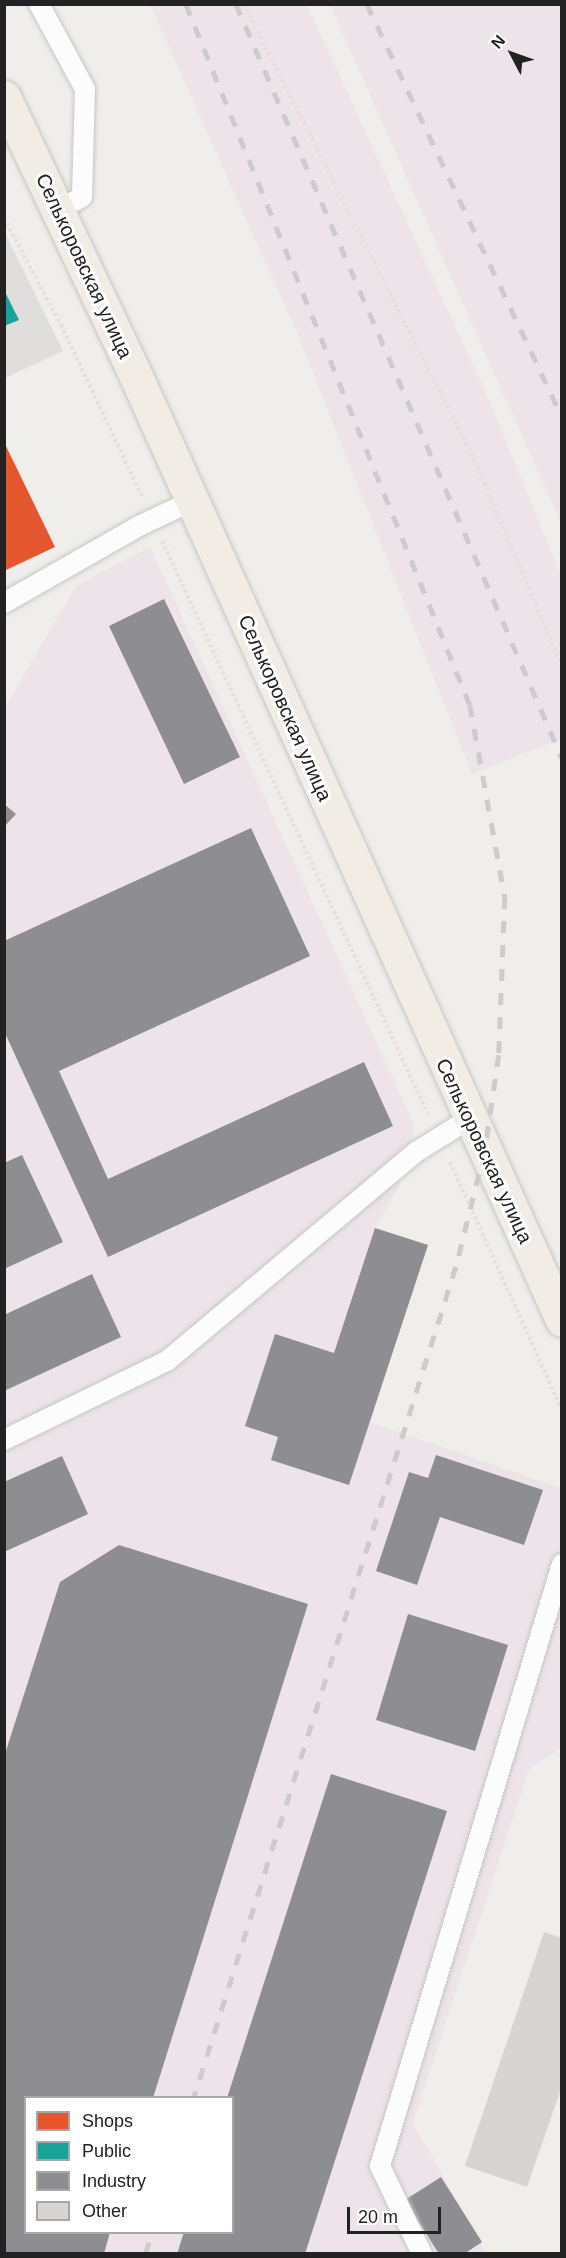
<!DOCTYPE html>
<html>
<head>
<meta charset="utf-8">
<style>
  body { margin:0 }
  #map { position:relative; width:566px; height:2258px; overflow:hidden; background:#f0eeeb; font-family:Arial,sans-serif }
  div>[style] { position:absolute }
  .residential>* { inset:0; background:#dfdedc }
  .industrial>* { inset:0; background:#ede4ea }
  .shops>* { inset:0; background:#e4572e }
  .public>* { inset:0; background:#17a398 }
  .industry>* { inset:0; background:#8d8d92 }
  .building>* { inset:0; background:#d7d4d2 }
  .path>* { height:4px; margin-top:-2px; transform-origin:0; background:repeating-linear-gradient(90deg,#ecdcdc 0 3px,transparent 0 6px) }
  .roads { filter:drop-shadow(0 0 2px #c7c6c5) drop-shadow(0 0 2px #c7c6c5) }
  .service>* { height:20px; margin:-10px; padding:0 10px; transform-origin:10px; border-radius:10px; background:#fdfcfc }
  .primary>* { height:33px; margin:-16.5px; padding:0 16.5px; transform-origin:16.5px; border-radius:16.5px; background:#f2ece7 }
  .rail>* { height:4.5px; margin-top:-2.25px; transform-origin:0; background:repeating-linear-gradient(90deg,#ccc 0 12px,transparent 0 24px) }
  span { translate:-50% -50%; white-space:nowrap; text-align:center; line-height:1.15; -webkit-text-stroke:6px #fff; paint-order:stroke }
  .street-label { font-size:20px; color:#222 }
  .frame { position:absolute; inset:0; border:6px solid #222; pointer-events:none }
  .legend { position:absolute; left:24px; top:2096px; width:210px; height:138px; box-sizing:border-box; background:#fff; border:2px solid #a7a7a7; margin:0; padding:8px 10px; list-style:none; font-size:18px; color:#222 }
  .legend li { display:flex; align-items:center; gap:12px; height:30px }
  .legend b { width:30px; border:2px solid #a7a7a7 }
  .north { position:absolute; left:482px; top:24px; width:60px; height:60px; -webkit-text-stroke:4px #fff; paint-order:stroke; rotate:311deg; font-size:16px; font-weight:700; line-height:24px; text-align:center; color:#222 }
  .north::after { content:''; display:block; margin:auto; width:21px; height:27px; background:#222; clip-path:polygon(50% 0,100% 100%,50% 72%,0 100%) }
  .scale { position:absolute; left:347px; top:2207px; width:94px; height:27px; box-sizing:border-box; border:3px solid #222; border-top:0; padding-left:8px; font-size:18px; line-height:21px; white-space:nowrap; color:#222; -webkit-text-stroke:4px #fff; paint-order:stroke }
</style>
</head>
<body>
<div id="map">
  <div class="residential">
    <div style="clip-path:polygon(4px 231px,63px 351px,5px 378px,4px 378px)"></div>
  </div>
  <div class="industrial">
    <div style="clip-path:polygon(150px 5px,307px 5px,489px 400px,561px 576px,561px 739px,472px 774px,298px 335px)"></div>
    <div style="clip-path:polygon(330px 5px,561px 5px,561px 523px)"></div>
    <div style="clip-path:polygon(evenodd,150px 547px,415px 1127px,397px 1190px,375px 1228px,428px 1245px,370px 1422px,561px 1488px,561px 1748px,529px 1769px,413px 2123px,485px 2251px,494px 2253px,5px 2254px,5px 707px,76px 586px,150px 547px,26px 2098px,232px 2098px,232px 2232px,26px 2232px,26px 2098px)"></div>
  </div>
  <div class="shops">
    <div style="clip-path:polygon(4px 442px,55px 547px,4px 571px)"></div>
  </div>
  <div class="public">
    <div style="clip-path:polygon(4px 290px,19px 320px,4px 326px)"></div>
  </div>
  <div class="industry">
    <div style="clip-path:polygon(164px 599px,240px 757px,184px 784px,109px 626px)"></div>
    <div style="clip-path:polygon(4px 804px,16px 814px,4px 827px)"></div>
    <div style="clip-path:polygon(251px 828px,310px 956px,59px 1071px,108px 1179px,364px 1062px,393px 1126px,108px 1257px,4px 1031px,4px 941px)"></div>
    <div style="clip-path:polygon(22px 1155px,63px 1242px,4px 1269px,4px 1163px)"></div>
    <div style="clip-path:polygon(375px 1228px,428px 1245px,349px 1485px,271px 1460px,278px 1437px,245px 1426px,275px 1334px,334px 1353px)"></div>
    <div style="clip-path:polygon(92px 1274px,121px 1337px,4px 1391px,4px 1315px)"></div>
    <div style="clip-path:polygon(436px 1455px,543px 1490px,524px 1545px,440px 1517px,417px 1585px,376px 1571px,409px 1472px,428px 1478px)"></div>
    <div style="clip-path:polygon(62px 1456px,88px 1514px,4px 1552px,4px 1482px)"></div>
    <div style="clip-path:polygon(119px 1545px,308px 1604px,153px 2098px,26px 2098px,26px 2232px,110px 2232px,104px 2254px,4px 2254px,4px 1757px,60px 1582px)"></div>
    <div style="clip-path:polygon(408px 1614px,508px 1645px,475px 1751px,376px 1720px)"></div>
    <div style="clip-path:polygon(331px 1774px,447px 1811px,305px 2254px,177px 2254px,184px 2232px,232px 2232px,232px 2098px,227px 2098px)"></div>
    <div style="clip-path:polygon(441px 2177px,482px 2242px,464px 2254px,439px 2254px,405px 2200px)"></div>
  </div>
  <div class="building">
    <div style="clip-path:polygon(544px 1932px,562px 1938px,562px 2086px,527px 2187px,465px 2166px)"></div>
  </div>
  <div class="path">
    <div style="left:244px;top:4px;width:517px;rotate:63.24deg"></div>
    <div style="left:477px;top:466px;width:217px;rotate:67deg"></div>
    <div style="left:4px;top:218px;width:121px;rotate:62deg"></div>
    <div style="left:61px;top:325px;width:189px;rotate:64.7deg"></div>
    <div style="left:162px;top:541px;width:632px;rotate:65.1deg"></div>
    <div style="left:450px;top:1162px;width:272px;rotate:65.7deg"></div>
  </div>
  <div class="roads">
    <div class="service">
      <div style="left:39px;top:4px;width:97px;rotate:61.6deg"></div>
      <div style="left:85px;top:89px;width:108px;rotate:91.6deg"></div>
      <div style="left:82px;top:197px;width:29px;rotate:151deg"></div>
      <div style="left:4px;top:603px;width:158px;rotate:-29.7deg"></div>
      <div style="left:141px;top:525px;width:56px;rotate:-25.2deg"></div>
      <div style="left:4px;top:1440px;width:181px;rotate:-25.9deg"></div>
      <div style="left:167px;top:1361px;width:325px;rotate:-40deg"></div>
      <div style="left:416px;top:1152px;width:62px;rotate:-31.9deg"></div>
      <div style="left:422px;top:2254px;width:98px;rotate:-115.5deg"></div>
      <div style="left:380px;top:2166px;width:629px;rotate:-73.18deg"></div>
    </div>
    <div class="primary">
      <div style="left:4px;top:97px;width:316px;rotate:64.7deg"></div>
      <div style="left:139px;top:383px;width:1028px;rotate:65.7deg"></div>
    </div>
  </div>
  <div class="rail">
    <div style="left:186px;top:4px;width:756px;rotate:67.95deg"></div>
    <div style="left:470px;top:705px;width:195px;rotate:79.7deg"></div>
    <div style="left:505px;top:897px;width:158px;rotate:92.2deg"></div>
    <div style="left:499px;top:1055px;width:97px;rotate:98.3deg"></div>
    <div style="left:485px;top:1151px;width:120px;rotate:104deg"></div>
    <div style="left:456px;top:1267px;width:871px;rotate:107.5deg"></div>
    <div style="left:236px;top:4px;width:821px;rotate:66.62deg"></div>
    <div style="left:367px;top:4px;width:456px;rotate:64.7deg"></div>
    <div style="left:145px;top:2254px;width:23px;rotate:-72deg"></div>
  </div>
  <div class="street-label">
    <span style="left:84px;top:266px;rotate:65deg">Селькоровская улица</span>
    <span style="left:285px;top:708px;rotate:66deg">Селькоровская улица</span>
    <span style="left:484px;top:1151px;rotate:65deg">Селькоровская улица</span>
  </div>
  <div class="frame"></div>
  <ul class="legend">
  <li><b style="height:16px;background:#e4572e"></b>Shops</li>
  <li><b style="height:16px;background:#17a398"></b>Public</li>
  <li><b style="height:16px;background:#8d8d92"></b>Industry</li>
  <li><b style="height:16px;background:#d7d4d2"></b>Other</li>
  </ul>
  <div class="north">N</div>
  <div class="scale">20 m</div>
</div>
</body>
</html>
